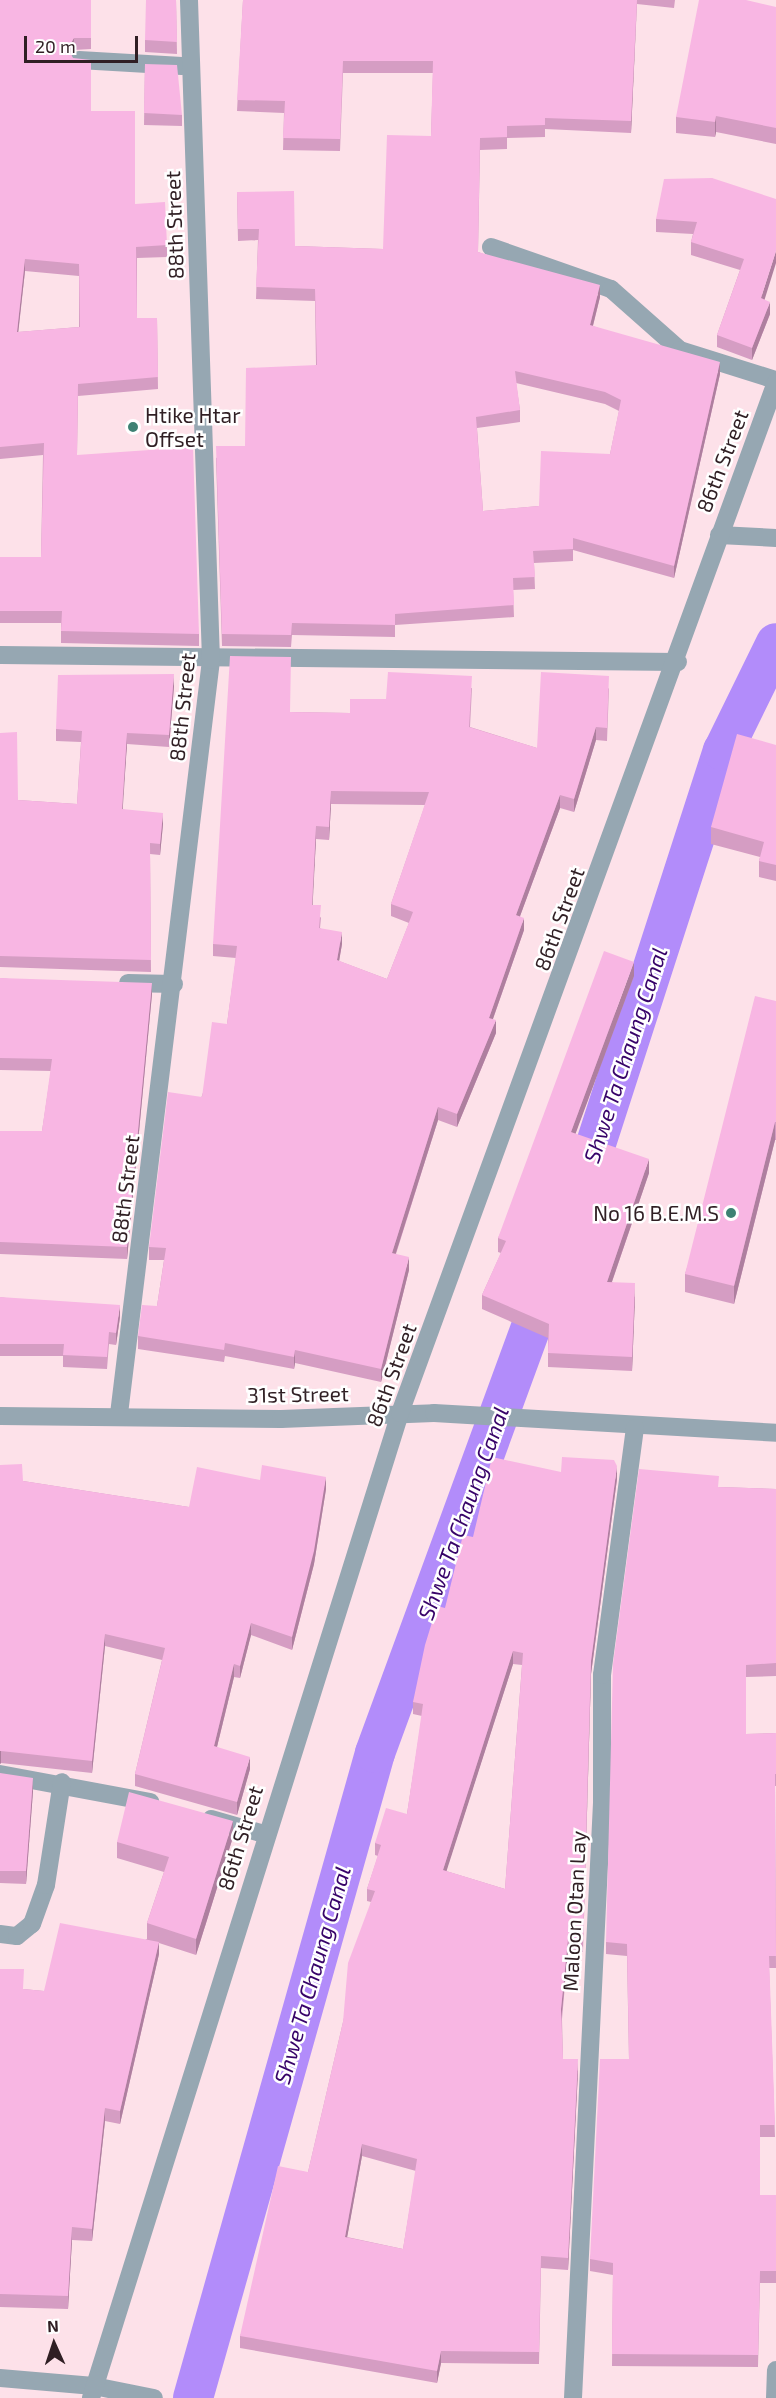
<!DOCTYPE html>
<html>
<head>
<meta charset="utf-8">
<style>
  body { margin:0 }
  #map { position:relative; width:776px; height:2398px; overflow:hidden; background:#fde1e9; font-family:"Exo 2",sans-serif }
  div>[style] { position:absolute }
  .canal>* { height:40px; margin:-20px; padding:0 20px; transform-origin:20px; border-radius:20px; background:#b28cfa }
  .minor>* { height:18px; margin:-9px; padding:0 9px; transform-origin:9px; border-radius:9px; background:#96a7b2 }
  .wall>* { inset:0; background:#d59dc3 }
  .shaded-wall>* { inset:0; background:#ae7f9f }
  .building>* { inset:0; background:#f8b6e3 }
  .dots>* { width:16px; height:16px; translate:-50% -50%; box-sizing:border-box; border:3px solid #fff; border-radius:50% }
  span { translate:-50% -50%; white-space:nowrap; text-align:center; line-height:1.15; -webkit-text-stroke:5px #fff; paint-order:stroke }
  .street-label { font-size:21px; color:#301f24 }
  .poi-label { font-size:21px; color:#301f24 }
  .left { translate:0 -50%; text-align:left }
  .right { translate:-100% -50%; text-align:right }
  .water-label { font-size:22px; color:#370369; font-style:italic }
  .north { position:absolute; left:24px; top:2314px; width:60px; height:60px; -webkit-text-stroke:4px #fff; paint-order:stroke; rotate:357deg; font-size:16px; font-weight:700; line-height:24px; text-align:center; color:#301f24 }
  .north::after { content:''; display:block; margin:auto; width:21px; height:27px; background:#301f24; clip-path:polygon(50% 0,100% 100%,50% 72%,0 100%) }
  .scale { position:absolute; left:24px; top:36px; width:114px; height:27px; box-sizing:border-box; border:3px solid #301f24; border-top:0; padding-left:8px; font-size:18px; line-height:21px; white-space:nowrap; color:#301f24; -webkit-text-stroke:4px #fff; paint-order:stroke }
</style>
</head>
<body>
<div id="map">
  <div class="canal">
    <div style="left:580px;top:1193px;width:465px;rotate:-72.1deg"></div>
    <div style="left:723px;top:751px;width:120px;rotate:-63.9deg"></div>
    <div style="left:193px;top:2398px;width:670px;rotate:-74.24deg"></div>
    <div style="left:375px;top:1753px;width:506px;rotate:-69.88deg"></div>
  </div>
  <div class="minor">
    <div style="left:79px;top:60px;width:103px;rotate:3.3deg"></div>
    <div style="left:491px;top:247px;width:127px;rotate:19.3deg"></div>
    <div style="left:611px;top:289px;width:92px;rotate:41.5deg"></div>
    <div style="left:680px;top:350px;width:101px;rotate:17.4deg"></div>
    <div style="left:719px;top:535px;width:57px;rotate:3deg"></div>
    <div style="left:0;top:655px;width:678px;rotate:0.59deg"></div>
    <div style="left:128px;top:983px;width:46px;rotate:1.2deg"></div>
    <div style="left:119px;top:1414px;width:760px;rotate:-83.04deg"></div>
    <div style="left:211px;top:660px;width:660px;rotate:-91.91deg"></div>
    <div style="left:0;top:1416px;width:281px;rotate:0.6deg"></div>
    <div style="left:281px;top:1419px;width:153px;rotate:-2.2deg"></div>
    <div style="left:434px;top:1413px;width:343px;rotate:3.3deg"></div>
    <div style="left:0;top:1774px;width:153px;rotate:10.6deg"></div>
    <div style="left:211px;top:1819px;width:55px;rotate:15.8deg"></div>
    <div style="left:0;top:1934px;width:17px;rotate:7deg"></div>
    <div style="left:17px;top:1936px;width:19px;rotate:-39deg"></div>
    <div style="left:32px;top:1924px;width:41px;rotate:-70.3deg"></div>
    <div style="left:46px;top:1885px;width:104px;rotate:-81.2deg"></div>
    <div style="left:0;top:2378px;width:94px;rotate:4.9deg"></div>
    <div style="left:94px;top:2386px;width:61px;rotate:11.3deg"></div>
    <div style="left:91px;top:2398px;width:1032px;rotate:-72.58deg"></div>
    <div style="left:400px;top:1413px;width:1097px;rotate:-69.96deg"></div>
    <div style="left:573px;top:2398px;width:596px;rotate:-87.21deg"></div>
    <div style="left:602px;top:1803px;width:128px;rotate:-90deg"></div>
    <div style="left:602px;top:1675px;width:249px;rotate:-82.4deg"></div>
    <div style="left:775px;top:2398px;width:28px;rotate:-88deg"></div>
  </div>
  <div class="wall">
    <div style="clip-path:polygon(evenodd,0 0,91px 0,91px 49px,74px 50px,71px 54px,91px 111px,135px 204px,167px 245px,167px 257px,137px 258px,137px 318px,157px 318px,158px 389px,78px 396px,77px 455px,199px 634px,199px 646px,61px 643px,61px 623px,0 623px,0 557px,41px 557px,43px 455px,0 459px,0 0,25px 271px,79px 276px,79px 327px,18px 332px,25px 271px)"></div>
    <div style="clip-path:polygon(176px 0,177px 54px,145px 52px,145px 40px)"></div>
    <div style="clip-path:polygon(evenodd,243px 0,675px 0,674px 8px,637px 4px,631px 133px,545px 129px,545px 137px,507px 138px,507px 149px,480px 150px,478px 252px,600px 297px,593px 326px,720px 374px,674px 578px,573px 550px,573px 561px,534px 563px,535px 589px,513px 590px,514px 617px,395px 625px,395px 637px,292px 635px,291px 647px,222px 646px,216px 458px,245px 446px,316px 365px,315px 301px,256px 299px,258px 240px,238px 241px,237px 192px,295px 246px,383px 249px,431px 136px,433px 73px,343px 73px,340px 151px,283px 150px,284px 113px,237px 111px,243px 0,516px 383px,605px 404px,619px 411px,610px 454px,539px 506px,483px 511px,477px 428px,520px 422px,520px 410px,516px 383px)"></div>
    <div style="clip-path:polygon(776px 7px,776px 144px,716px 132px,715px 137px,676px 133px,676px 117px)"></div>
    <div style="clip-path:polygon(145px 64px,182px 115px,182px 126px,144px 125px)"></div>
    <div style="clip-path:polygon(712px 178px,770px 314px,752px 360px,717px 347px,717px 335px,740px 270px,691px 255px,691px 242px,693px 234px,656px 232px,656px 219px)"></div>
    <div style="clip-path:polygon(174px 686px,169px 747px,127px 744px,122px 809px,163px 824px,160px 855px,150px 854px,151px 972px,0 967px,0 733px,18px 800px,77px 804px,81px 742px,56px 741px,56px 729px)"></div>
    <div style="clip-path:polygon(evenodd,472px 688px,470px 727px,537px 748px,609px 688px,607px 741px,596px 740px,574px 812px,560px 808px,520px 916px,524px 930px,493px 1019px,496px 1033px,457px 1127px,438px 1120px,396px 1254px,409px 1270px,381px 1382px,295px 1363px,294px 1369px,225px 1356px,224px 1362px,138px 1349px,138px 1336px,157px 1306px,164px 1260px,149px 1260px,149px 1247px,227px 1024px,236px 958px,213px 956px,213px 944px,290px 712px,350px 713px,386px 699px,472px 688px,331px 804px,425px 805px,391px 904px,391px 916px,409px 923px,387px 979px,339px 961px,342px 944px,320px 928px,321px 918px,312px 905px,316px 839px,329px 840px,331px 804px)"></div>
    <div style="clip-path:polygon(776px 745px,776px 881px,759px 877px,759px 861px,760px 857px,711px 844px,711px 827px)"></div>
    <div style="clip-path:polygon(634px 976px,575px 1134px,649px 1173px,612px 1282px,635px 1297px,632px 1371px,548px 1367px,548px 1338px,482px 1309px,482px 1295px,501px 1253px,498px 1252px,498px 1238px)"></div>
    <div style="clip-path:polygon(0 978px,152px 994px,127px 1259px,0 1254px,0 1131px,42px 1131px,51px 1071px,0 1070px)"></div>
    <div style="clip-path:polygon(776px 1001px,776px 1140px,775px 1140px,734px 1304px,685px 1292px,685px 1274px)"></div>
    <div style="clip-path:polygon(0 1297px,120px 1317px,116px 1345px,109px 1344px,107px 1369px,63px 1367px,63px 1356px,0 1356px)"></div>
    <div style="clip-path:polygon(evenodd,561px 1472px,617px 1479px,591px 1674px,583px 1952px,568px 1951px,562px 2019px,563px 2059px,578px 2071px,568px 2270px,541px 2268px,539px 2364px,441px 2363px,437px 2383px,240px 2348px,240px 2336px,308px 2172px,371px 1902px,367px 1901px,367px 1889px,378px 1856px,375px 1855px,375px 1843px,407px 1814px,422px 1716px,413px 1714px,413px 1702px,445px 1608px,473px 1537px,561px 1472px,513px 1664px,522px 1665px,505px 1889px,446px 1871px,513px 1664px,561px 1472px,362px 2156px,416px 2171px,403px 2249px,347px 2237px,362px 2156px)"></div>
    <div style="clip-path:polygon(260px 1480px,326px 1489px,314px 1564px,292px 1650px,251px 1635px,240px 1678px,234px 1677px,217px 1747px,250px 1769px,237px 1815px,135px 1786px,135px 1774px,162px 1660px,105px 1646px,92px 1773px,1px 1763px,0 1764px,23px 1481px,189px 1507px)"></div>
    <div style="clip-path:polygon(719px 1487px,776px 1489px,776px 1676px,746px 1677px,746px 1734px,776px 1733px,776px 1786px,775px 1786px,776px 1968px,769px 1968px,775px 2137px,760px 2137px,760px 2195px,776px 2195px,776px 2283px,760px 2283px,758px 2367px,612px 2366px,613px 2275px,590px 2271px,590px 2259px,629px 2059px,627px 1956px,606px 1954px,606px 1942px)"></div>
    <div style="clip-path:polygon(0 1773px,33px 1791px,26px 1884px,0 1883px)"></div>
    <div style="clip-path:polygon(233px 1837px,196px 1955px,159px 1943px,159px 1954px,120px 2124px,105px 2121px,92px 2241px,72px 2240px,68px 2309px,0 2307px,0 1969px,23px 1989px,44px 1991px,147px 1939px,147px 1923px,164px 1872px,117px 1858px,117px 1842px)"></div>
  </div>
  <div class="shaded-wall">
    <div style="clip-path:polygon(637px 0,631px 133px,631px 121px)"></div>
    <div style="clip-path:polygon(74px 38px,74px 50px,68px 60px,68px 48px)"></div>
    <div style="clip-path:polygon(716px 116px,716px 132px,715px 137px,715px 122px)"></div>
    <div style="clip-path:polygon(776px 251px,776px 263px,761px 311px,761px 298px)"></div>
    <div style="clip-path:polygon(25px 259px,25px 271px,17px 344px,17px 332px)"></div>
    <div style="clip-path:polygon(600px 285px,600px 297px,590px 337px,590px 325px)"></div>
    <div style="clip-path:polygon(770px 302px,770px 314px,752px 360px,752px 348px)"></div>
    <div style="clip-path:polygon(720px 362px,720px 374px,674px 578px,674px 566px)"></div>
    <div style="clip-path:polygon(174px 674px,174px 686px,169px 747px,169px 735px)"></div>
    <div style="clip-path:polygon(596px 727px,596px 740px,574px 812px,574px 799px)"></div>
    <div style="clip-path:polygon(127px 733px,127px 744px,122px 820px,122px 809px)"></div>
    <div style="clip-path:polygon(331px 791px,331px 804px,329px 840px,329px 827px)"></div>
    <div style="clip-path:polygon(560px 795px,560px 808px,516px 927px,516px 915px)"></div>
    <div style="clip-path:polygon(163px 813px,163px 824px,160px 855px,160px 844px)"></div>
    <div style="clip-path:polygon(316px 826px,316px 839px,312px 917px,312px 905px)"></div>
    <div style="clip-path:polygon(524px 918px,524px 930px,489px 1030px,489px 1018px)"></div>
    <div style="clip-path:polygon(342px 932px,342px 944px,337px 973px,337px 960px)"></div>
    <div style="clip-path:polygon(634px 962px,634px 976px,571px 1146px,571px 1132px)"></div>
    <div style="clip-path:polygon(152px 983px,152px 994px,127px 1259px,127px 1247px)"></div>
    <div style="clip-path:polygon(496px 1020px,496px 1033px,457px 1127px,457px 1114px)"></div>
    <div style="clip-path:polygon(438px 1107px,438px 1120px,392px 1265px,392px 1253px)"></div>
    <div style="clip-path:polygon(775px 1122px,775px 1140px,734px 1304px,734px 1286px)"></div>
    <div style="clip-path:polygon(649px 1159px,649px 1173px,607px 1296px,607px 1282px)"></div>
    <div style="clip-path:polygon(409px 1257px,409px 1270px,381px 1382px,381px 1369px)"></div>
    <div style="clip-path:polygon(635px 1283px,635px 1297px,632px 1371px,632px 1357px)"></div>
    <div style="clip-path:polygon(120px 1305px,120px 1317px,116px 1345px,116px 1333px)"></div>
    <div style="clip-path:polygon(295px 1350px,295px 1363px,294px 1369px,294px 1357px)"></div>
    <div style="clip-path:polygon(617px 1466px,617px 1479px,591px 1674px,583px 1952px,591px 1661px)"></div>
    <div style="clip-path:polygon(326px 1477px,326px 1489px,314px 1564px,292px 1650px,292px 1637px)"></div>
    <div style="clip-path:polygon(251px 1623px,251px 1635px,240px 1678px,240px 1666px)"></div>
    <div style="clip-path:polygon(105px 1634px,105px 1646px,92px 1773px,92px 1761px)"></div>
    <div style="clip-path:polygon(513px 1651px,513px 1664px,443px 1882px,443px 1870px)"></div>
    <div style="clip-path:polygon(234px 1664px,234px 1677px,214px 1759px,214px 1746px)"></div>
    <div style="clip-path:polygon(0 1751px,1px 1751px,1px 1763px,0 1764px)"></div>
    <div style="clip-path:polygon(250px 1757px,250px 1769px,237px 1815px,237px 1802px)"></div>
    <div style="clip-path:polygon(33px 1778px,33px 1791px,26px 1884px,26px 1871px)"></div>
    <div style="clip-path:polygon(233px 1821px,233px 1837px,196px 1955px,196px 1939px)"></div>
    <div style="clip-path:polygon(568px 1939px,568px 1951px,561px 2021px,561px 2009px)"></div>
    <div style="clip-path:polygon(159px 1942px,159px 1954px,120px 2124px,120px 2111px)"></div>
    <div style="clip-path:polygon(578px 2059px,578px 2071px,568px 2270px,568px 2258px)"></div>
    <div style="clip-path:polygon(105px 2108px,105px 2121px,92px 2241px,92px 2229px)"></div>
    <div style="clip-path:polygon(362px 2144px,362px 2156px,345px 2249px,345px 2237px)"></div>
    <div style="clip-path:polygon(72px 2227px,72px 2240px,68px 2309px,68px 2296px)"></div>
    <div style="clip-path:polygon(441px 2351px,441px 2363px,437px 2383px,437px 2371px)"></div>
  </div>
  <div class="building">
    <div style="clip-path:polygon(evenodd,0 0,91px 0,91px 38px,74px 38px,68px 48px,73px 58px,91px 60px,91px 111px,135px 111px,135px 204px,165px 202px,167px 245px,136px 247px,137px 318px,157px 318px,158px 377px,78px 384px,77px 455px,193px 447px,199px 634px,61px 631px,62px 611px,0 611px,0 557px,41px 557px,44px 443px,0 447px,0 0,25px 259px,79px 264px,80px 327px,17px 332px,25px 259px)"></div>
    <div style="clip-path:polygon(146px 0,176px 0,177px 42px,145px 40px)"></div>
    <div style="clip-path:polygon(evenodd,243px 0,637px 0,631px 121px,545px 118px,545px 125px,507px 126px,507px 137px,480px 138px,478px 252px,600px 285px,590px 325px,720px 362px,674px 566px,573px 538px,573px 549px,533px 551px,535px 577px,513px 578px,514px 605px,395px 614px,395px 625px,292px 623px,291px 635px,222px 634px,216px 446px,245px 446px,246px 368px,317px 365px,315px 289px,256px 287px,259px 229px,238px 229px,237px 192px,294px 191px,295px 246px,383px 249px,387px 135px,431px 136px,433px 61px,343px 61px,340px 139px,283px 138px,285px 101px,237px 100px,243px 0,515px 371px,605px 392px,621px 400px,610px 454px,541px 451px,539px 506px,483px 511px,476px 417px,520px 410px,515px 371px)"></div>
    <div style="clip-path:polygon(699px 0,746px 0,776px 7px,776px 128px,716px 116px,715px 122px,676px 117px)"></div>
    <div style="clip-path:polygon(145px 64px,177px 65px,182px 115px,144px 113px)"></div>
    <div style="clip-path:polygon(712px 178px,776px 199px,776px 251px,761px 298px,770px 302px,752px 348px,717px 335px,744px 259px,691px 242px,697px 222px,656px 219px,664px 179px)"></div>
    <div style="clip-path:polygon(evenodd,230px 656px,291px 657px,290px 712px,350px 713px,350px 699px,386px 699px,388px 672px,472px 676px,469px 727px,537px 748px,541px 672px,609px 676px,607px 728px,596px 727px,574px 799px,560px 795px,516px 915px,524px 918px,489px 1018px,496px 1020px,484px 1049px,457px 1114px,438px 1107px,392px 1253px,409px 1257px,381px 1369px,295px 1350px,294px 1357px,225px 1343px,224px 1350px,138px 1336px,142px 1305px,157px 1306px,166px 1248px,149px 1247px,168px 1092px,202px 1097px,212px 1022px,227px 1024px,237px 946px,213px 944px,230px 656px,331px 791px,429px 792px,391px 904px,413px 912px,387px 979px,337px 960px,342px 932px,319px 928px,321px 905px,312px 905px,316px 826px,329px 827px,331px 791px)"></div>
    <div style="clip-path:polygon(174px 674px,169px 735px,127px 733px,122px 809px,163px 813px,160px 844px,150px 843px,151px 960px,0 956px,0 733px,17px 732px,18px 800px,77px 804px,82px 731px,56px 729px,58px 675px)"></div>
    <div style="clip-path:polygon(737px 734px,776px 745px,776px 865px,759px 861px,764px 842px,711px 827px)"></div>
    <div style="clip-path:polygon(604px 951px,634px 962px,571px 1132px,649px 1159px,607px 1282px,635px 1283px,632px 1357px,548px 1353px,549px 1324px,482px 1295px,506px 1241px,498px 1238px)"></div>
    <div style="clip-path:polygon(0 978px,152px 983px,127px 1247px,0 1242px,0 1131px,42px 1131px,52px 1059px,0 1058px)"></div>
    <div style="clip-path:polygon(755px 996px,776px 1001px,776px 1122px,775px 1122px,734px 1286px,685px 1274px)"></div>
    <div style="clip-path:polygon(0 1297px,120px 1305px,116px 1333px,109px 1332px,107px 1357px,63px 1355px,64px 1344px,0 1344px)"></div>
    <div style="clip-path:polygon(evenodd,492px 1457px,561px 1472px,562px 1457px,614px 1460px,617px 1466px,591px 1661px,583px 1940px,568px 1939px,561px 2009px,563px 2059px,578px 2059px,568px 2258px,541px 2256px,539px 2352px,441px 2351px,437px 2371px,240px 2336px,278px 2166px,308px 2172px,343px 2022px,348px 1963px,375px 1891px,367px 1889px,381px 1845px,375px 1843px,386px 1808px,407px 1814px,423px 1704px,413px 1702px,425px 1645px,437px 1606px,445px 1608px,463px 1535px,473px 1537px,492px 1457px,513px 1651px,523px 1653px,505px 1889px,443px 1870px,513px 1651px,492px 1457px,362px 2144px,417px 2159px,403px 2249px,345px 2237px,362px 2144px)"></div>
    <div style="clip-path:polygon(22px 1464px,23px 1481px,189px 1507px,197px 1467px,260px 1480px,262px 1465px,326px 1477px,314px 1551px,292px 1637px,251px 1623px,240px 1666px,234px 1664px,214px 1746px,250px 1757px,237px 1802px,135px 1774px,165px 1648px,105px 1634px,92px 1761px,1px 1751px,0 1751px,0 1465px)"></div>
    <div style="clip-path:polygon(639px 1469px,719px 1476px,718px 1487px,776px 1489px,776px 1663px,746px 1665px,746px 1734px,776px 1733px,776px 1774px,775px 1774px,776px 1956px,769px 1956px,775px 2125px,760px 2125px,760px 2195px,776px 2195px,776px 2271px,760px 2271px,758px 2355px,612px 2354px,613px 2263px,590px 2259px,600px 2059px,629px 2059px,627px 1944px,606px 1942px,613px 1664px)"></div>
    <div style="clip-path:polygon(0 1773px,33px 1778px,26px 1871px,0 1871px)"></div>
    <div style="clip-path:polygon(129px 1792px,233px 1821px,196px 1939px,147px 1923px,169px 1857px,117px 1842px)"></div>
    <div style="clip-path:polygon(60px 1923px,159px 1942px,120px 2111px,105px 2108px,92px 2229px,72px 2227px,68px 2296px,0 2294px,0 1969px,24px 1969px,23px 1989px,44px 1991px)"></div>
  </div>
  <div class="dots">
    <div style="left:133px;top:427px;background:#3e8173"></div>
    <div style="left:731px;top:1213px;background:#3e8173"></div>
  </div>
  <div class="street-label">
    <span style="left:174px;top:225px;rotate:-92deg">88th Street</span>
    <span style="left:722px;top:461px;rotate:-69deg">86th Street</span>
    <span style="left:182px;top:707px;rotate:-84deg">88th Street</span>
    <span style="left:559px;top:919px;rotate:-70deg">86th Street</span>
    <span style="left:125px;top:1189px;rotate:-83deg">88th Street</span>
    <span style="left:391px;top:1375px;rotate:-70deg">86th Street</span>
    <span style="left:298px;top:1394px;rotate:-1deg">31st Street</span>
    <span style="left:240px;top:1838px;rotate:-73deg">86th Street</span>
    <span style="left:574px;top:1911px;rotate:-87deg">Maloon Otan Lay</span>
  </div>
  <div class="poi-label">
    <span class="left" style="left:145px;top:427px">Htike Htar<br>Offset</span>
    <span class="right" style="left:719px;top:1213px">No 16 B.E.M.S</span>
  </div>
  <div class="water-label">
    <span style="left:625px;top:1055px;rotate:-72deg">Shwe Ta Chaung Canal</span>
    <span style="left:463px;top:1513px;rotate:-70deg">Shwe Ta Chaung Canal</span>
    <span style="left:312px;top:1975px;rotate:-74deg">Shwe Ta Chaung Canal</span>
  </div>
  <div class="north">N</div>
  <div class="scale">20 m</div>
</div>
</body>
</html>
